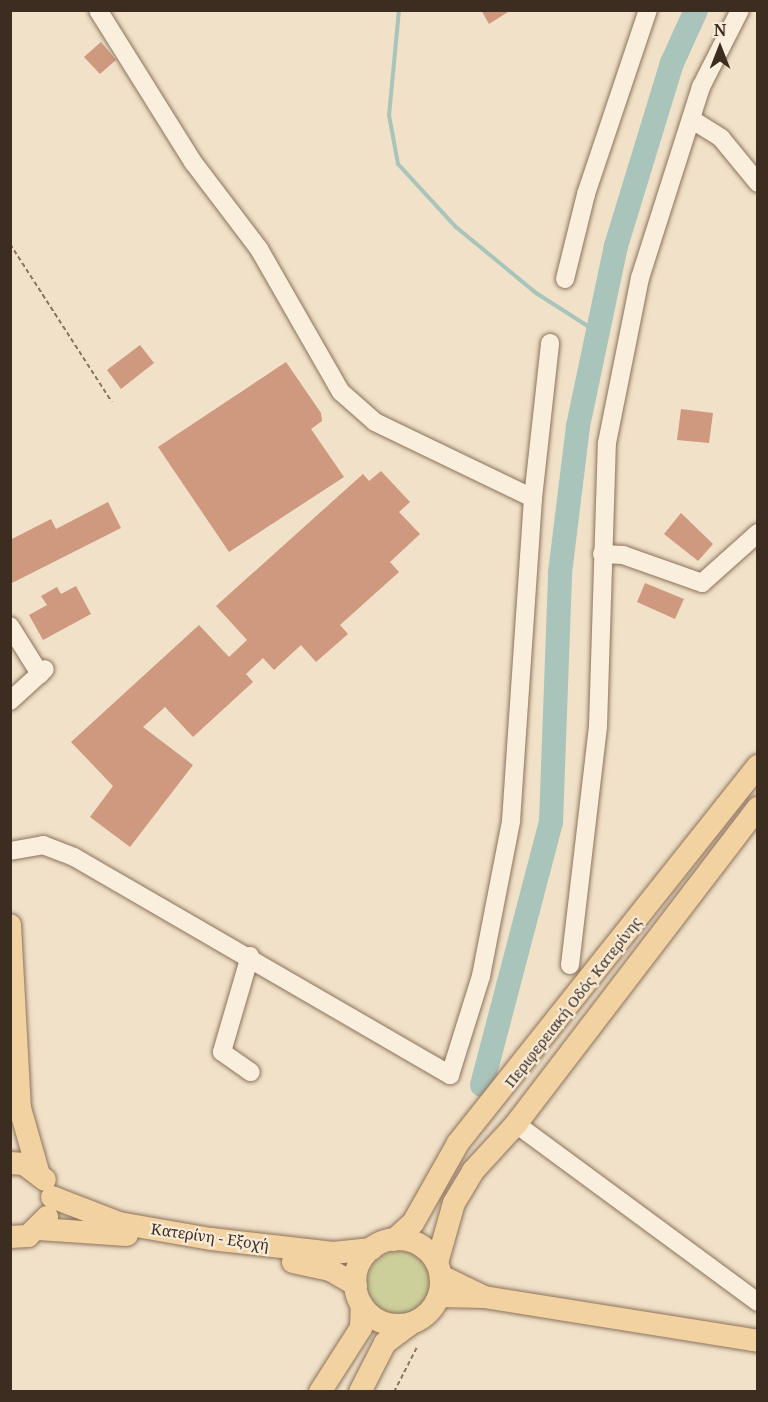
<!DOCTYPE html>
<html>
<head>
<meta charset="utf-8">
<style>
  body { margin:0 }
  #map { position:relative; width:768px; height:1402px; overflow:hidden; background:#f0e1c8; font-family:"Noto Serif",serif }
  div>[style] { position:absolute }
  .green>* { inset:0; background:#cdcf9b }
  .round { border-radius:50% }
  .stream>* { height:4px; margin:-2px; padding:0 2px; transform-origin:2px; border-radius:2px; background:#a9c4ba }
  .river>* { height:24px; margin:-12px; padding:0 12px; transform-origin:12px; border-radius:12px; background:#a9c4ba }
  .building>* { inset:0; background:#ce997e }
  .path>* { height:2px; margin-top:-1px; transform-origin:0; background:repeating-linear-gradient(90deg,#8d725c 0 4.5px,transparent 0 7.5px) }
  .roads { filter:drop-shadow(0 0 2px #8d725c) drop-shadow(0 0 2px #8d725c) }
  .minor>* { height:18px; margin:-9px; padding:0 9px; transform-origin:9px; border-radius:9px; background:#faefdc }
  .major>* { height:22px; margin:-11px; padding:0 11px; transform-origin:11px; border-radius:11px; background:#f2d2a1 }
  .major>.ring { margin:-11px; padding:0; box-sizing:content-box; background:none; border:22px solid #f2d2a1; border-radius:50% }
  span { translate:-50% -50%; white-space:nowrap; text-align:center; line-height:1.15; -webkit-text-stroke:4.5px #f7ebd8; paint-order:stroke }
  .street-label { font-size:15px; color:#3d2c20 }
  .frame { position:absolute; inset:0; border:12px solid #3d2c20; pointer-events:none }
  .north { position:absolute; left:690px; top:18px; width:60px; height:60px; -webkit-text-stroke:4px #f7ebd8; paint-order:stroke; rotate:0deg; font-size:16px; font-weight:700; line-height:24px; text-align:center; color:#3d2c20 }
  .north::after { content:''; display:block; margin:auto; width:21px; height:27px; background:#3d2c20; clip-path:polygon(50% 0,100% 100%,50% 72%,0 100%) }
</style>
</head>
<body>
<div id="map">
  <div class="green">
    <div class="round" style="left:367px;top:1251px;width:64px;height:64px"></div>
  </div>
  <div class="stream">
    <div style="left:399px;top:10px;width:105px;rotate:95.4deg"></div>
    <div style="left:389px;top:115px;width:50px;rotate:79.6deg"></div>
    <div style="left:398px;top:164px;width:86px;rotate:47.4deg"></div>
    <div style="left:456px;top:227px;width:104px;rotate:39.5deg"></div>
    <div style="left:536px;top:293px;width:72px;rotate:32.6deg"></div>
  </div>
  <div class="river">
    <div style="left:482px;top:1085px;width:272px;rotate:-75.3deg"></div>
    <div style="left:551px;top:822px;width:249px;rotate:-87.9deg"></div>
    <div style="left:560px;top:573px;width:148px;rotate:-83deg"></div>
    <div style="left:578px;top:426px;width:184px;rotate:-78.1deg"></div>
    <div style="left:616px;top:246px;width:191px;rotate:-73deg"></div>
    <div style="left:672px;top:63px;width:58px;rotate:-65.6deg"></div>
  </div>
  <div class="building">
    <div style="clip-path:polygon(481px 10px,511px 10px,489px 24px)"></div>
    <div style="clip-path:polygon(101px 42px,116px 60px,100px 74px,84px 57px)"></div>
    <div style="clip-path:polygon(140px 345px,154px 363px,121px 389px,107px 370px)"></div>
    <div style="clip-path:polygon(286px 362px,321px 413px,322px 421px,311px 429px,344px 477px,229px 552px,158px 447px)"></div>
    <div style="clip-path:polygon(681px 409px,713px 413px,709px 443px,677px 440px)"></div>
    <div style="clip-path:polygon(381px 471px,410px 502px,399px 512px,420px 534px,390px 562px,399px 572px,340px 625px,348px 634px,316px 662px,301px 645px,274px 670px,263px 658px,246px 674px,253px 682px,193px 737px,165px 707px,143px 727px,193px 765px,130px 847px,90px 817px,113px 786px,71px 742px,199px 625px,229px 657px,247px 640px,216px 606px,363px 474px,369px 481px)"></div>
    <div style="clip-path:polygon(108px 502px,121px 528px,10px 584px,10px 540px,51px 519px,56px 529px)"></div>
    <div style="clip-path:polygon(681px 513px,713px 544px,698px 561px,664px 534px)"></div>
    <div style="clip-path:polygon(645px 583px,684px 599px,675px 619px,637px 602px)"></div>
    <div style="clip-path:polygon(76px 586px,91px 614px,43px 640px,29px 615px,47px 605px,41px 596px,57px 587px,61px 594px)"></div>
  </div>
  <div class="path">
    <div style="left:10px;top:244px;width:188px;rotate:57.2deg"></div>
    <div style="left:394px;top:1392px;width:51px;rotate:-62.9deg"></div>
  </div>
  <div class="roads">
    <div class="minor">
      <div style="left:98px;top:10px;width:179px;rotate:58deg"></div>
      <div style="left:193px;top:162px;width:109px;rotate:52.8deg"></div>
      <div style="left:259px;top:249px;width:165px;rotate:60.2deg"></div>
      <div style="left:341px;top:392px;width:45px;rotate:41.4deg"></div>
      <div style="left:375px;top:422px;width:175px;rotate:25.7deg"></div>
      <div style="left:691px;top:119px;width:36px;rotate:32deg"></div>
      <div style="left:721px;top:138px;width:58px;rotate:50.6deg"></div>
      <div style="left:565px;top:279px;width:88px;rotate:-76.1deg"></div>
      <div style="left:586px;top:194px;width:194px;rotate:-71.4deg"></div>
      <div style="left:602px;top:554px;width:21px;rotate:3deg"></div>
      <div style="left:623px;top:555px;width:84px;rotate:19.5deg"></div>
      <div style="left:702px;top:583px;width:75px;rotate:-41.8deg"></div>
      <div style="left:10px;top:626px;width:57px;rotate:58deg"></div>
      <div style="left:10px;top:701px;width:47px;rotate:-42.4deg"></div>
      <div style="left:10px;top:851px;width:34px;rotate:-10deg"></div>
      <div style="left:43px;top:845px;width:33px;rotate:21deg"></div>
      <div style="left:74px;top:857px;width:435px;rotate:30.1deg"></div>
      <div style="left:450px;top:1075px;width:104px;rotate:-72.6deg"></div>
      <div style="left:481px;top:976px;width:158px;rotate:-79deg"></div>
      <div style="left:511px;top:821px;width:324px;rotate:-86.1deg"></div>
      <div style="left:533px;top:498px;width:156px;rotate:-83.7deg"></div>
      <div style="left:250px;top:956px;width:100px;rotate:106.3deg"></div>
      <div style="left:222px;top:1052px;width:35px;rotate:35deg"></div>
      <div style="left:570px;top:965px;width:241px;rotate:-83.3deg"></div>
      <div style="left:598px;top:726px;width:283px;rotate:-88.2deg"></div>
      <div style="left:607px;top:443px;width:168px;rotate:-78.7deg"></div>
      <div style="left:640px;top:278px;width:201px;rotate:-72.3deg"></div>
      <div style="left:701px;top:87px;width:86px;rotate:-63.1deg"></div>
      <div style="left:523px;top:1129px;width:292px;rotate:36.4deg"></div>
    </div>
    <div class="major">
      <div style="left:10px;top:925px;width:183px;rotate:86.9deg"></div>
      <div style="left:20px;top:1108px;width:66px;rotate:74.1deg"></div>
      <div style="left:10px;top:1163px;width:14px;rotate:4deg"></div>
      <div style="left:24px;top:1164px;width:26px;rotate:37deg"></div>
      <div style="left:52px;top:1197px;width:72px;rotate:21.2deg"></div>
      <div style="left:119px;top:1223px;width:93px;rotate:9.9deg"></div>
      <div style="left:211px;top:1239px;width:123px;rotate:6.5deg"></div>
      <div style="left:333px;top:1253px;width:39px;rotate:-6deg"></div>
      <div style="left:39px;top:1229px;width:88px;rotate:3.9deg"></div>
      <div style="left:10px;top:1237px;width:18px;rotate:-3deg"></div>
      <div style="left:28px;top:1236px;width:27px;rotate:-45deg"></div>
      <div class="ring" style="left:355px;top:1239px;width:64px;height:64px"></div>
      <div style="left:394px;top:1240px;width:25px;rotate:-42deg"></div>
      <div style="left:413px;top:1223px;width:92px;rotate:-60.6deg"></div>
      <div style="left:458px;top:1143px;width:482px;rotate:-51.5deg"></div>
      <div style="left:293px;top:1262px;width:38px;rotate:12deg"></div>
      <div style="left:330px;top:1270px;width:30px;rotate:30deg"></div>
      <div style="left:437px;top:1263px;width:62px;rotate:-74.2deg"></div>
      <div style="left:454px;top:1203px;width:37px;rotate:-59deg"></div>
      <div style="left:473px;top:1171px;width:64px;rotate:-47.5deg"></div>
      <div style="left:516px;top:1124px;width:398px;rotate:-52.6deg"></div>
      <div style="left:439px;top:1296px;width:45px;rotate:1.3deg"></div>
      <div style="left:484px;top:1297px;width:48px;rotate:-154deg"></div>
      <div style="left:484px;top:1297px;width:278px;rotate:9.1deg"></div>
      <div style="left:320px;top:1392px;width:76px;rotate:-57.4deg"></div>
      <div style="left:361px;top:1328px;width:23px;rotate:-88deg"></div>
      <div style="left:360px;top:1392px;width:55px;rotate:-63deg"></div>
      <div style="left:385px;top:1343px;width:31px;rotate:-37deg"></div>
    </div>
  </div>
  <div class="street-label">
    <span style="left:573px;top:1002px;rotate:-52deg">Περιφερειακή Οδός Κατερίνης</span>
    <span style="left:210px;top:1237px;rotate:8deg">Κατερίνη - Εξοχή</span>
  </div>
  <div class="frame"></div>
  <div class="north">N</div>
</div>
</body>
</html>
